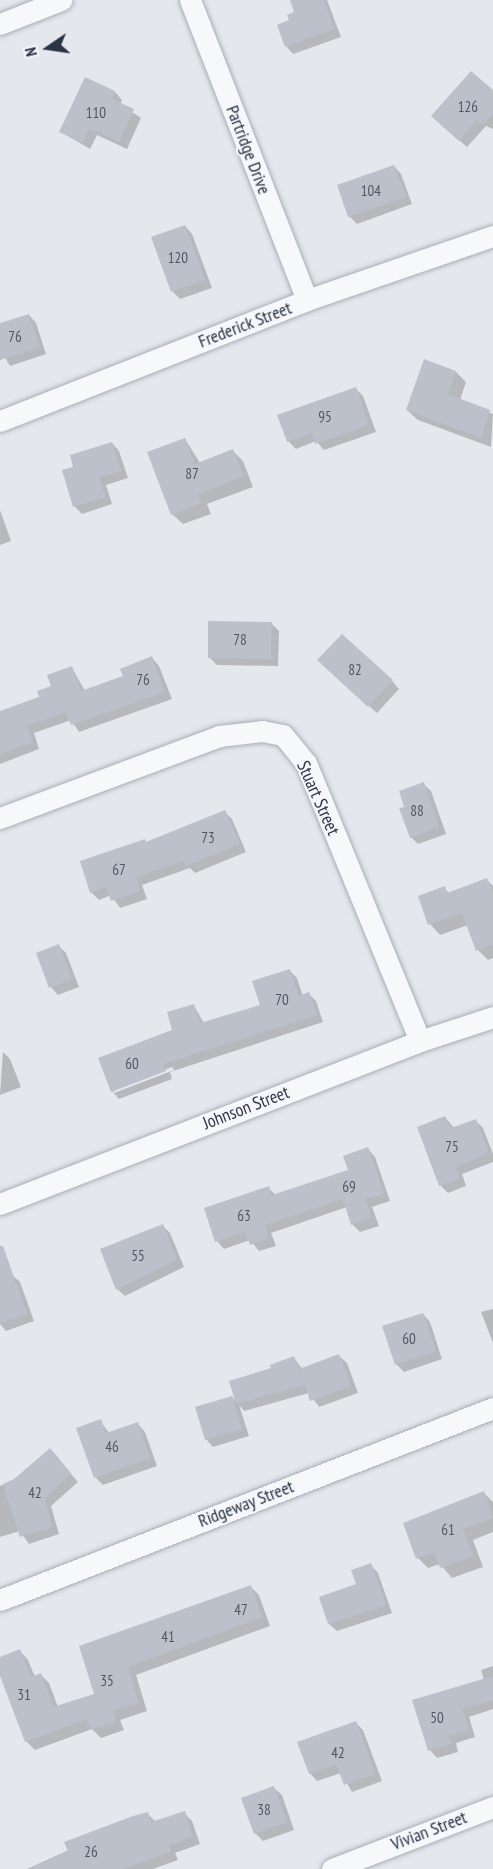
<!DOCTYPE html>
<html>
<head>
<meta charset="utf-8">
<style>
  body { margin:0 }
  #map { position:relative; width:493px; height:1869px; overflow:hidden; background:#e4e7ec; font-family:"PT Sans Narrow",sans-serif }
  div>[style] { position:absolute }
  .shadow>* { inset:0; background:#0003 }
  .building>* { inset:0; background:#bbc0ca }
  .roads { filter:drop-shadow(0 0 2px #a9aeb7) drop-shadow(0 0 2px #a9aeb7) }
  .minor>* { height:21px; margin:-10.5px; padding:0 10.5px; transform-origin:10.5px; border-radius:10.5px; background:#f7f8fa }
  span { translate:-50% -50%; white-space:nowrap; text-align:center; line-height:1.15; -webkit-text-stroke:4.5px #f4f6f9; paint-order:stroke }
  .number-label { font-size:15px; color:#4f5766 }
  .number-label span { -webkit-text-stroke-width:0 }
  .street-label { font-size:18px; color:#2b3445 }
  .north { position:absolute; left:18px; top:18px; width:60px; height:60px; -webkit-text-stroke:4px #f4f6f9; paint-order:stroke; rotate:257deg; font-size:16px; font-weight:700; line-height:24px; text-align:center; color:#2b3445 }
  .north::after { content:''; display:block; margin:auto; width:21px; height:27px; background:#2b3445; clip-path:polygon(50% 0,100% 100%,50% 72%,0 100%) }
</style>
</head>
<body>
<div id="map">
  <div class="shadow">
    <div style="clip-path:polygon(291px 0,327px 0,341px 37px,293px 54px,286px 46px,296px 13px)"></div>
    <div style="clip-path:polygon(85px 79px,115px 92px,122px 100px,120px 104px,141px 118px,127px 149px,97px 135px,90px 149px,61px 132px)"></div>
    <div style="clip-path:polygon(493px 92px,493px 129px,486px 126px,467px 147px,440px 124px)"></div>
    <div style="clip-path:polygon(394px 166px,401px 174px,412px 204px,357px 224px,349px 216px)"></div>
    <div style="clip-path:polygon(185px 226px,192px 234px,212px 288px,180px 299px,173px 292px,153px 238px)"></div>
    <div style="clip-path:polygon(29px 315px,36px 323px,46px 354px,10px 366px,0 349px,0 325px)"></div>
    <div style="clip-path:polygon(456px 372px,466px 382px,460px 400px,493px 414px,491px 447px,418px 420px,407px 410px)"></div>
    <div style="clip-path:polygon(356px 389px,363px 396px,376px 432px,324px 450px,316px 441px,296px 449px,288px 441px)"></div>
    <div style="clip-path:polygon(185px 439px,200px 463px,233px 451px,243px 461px,253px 487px,207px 504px,211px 514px,183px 524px,172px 514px)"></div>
    <div style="clip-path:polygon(112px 443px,119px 451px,128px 478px,106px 485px,112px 504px,82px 514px,74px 506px,75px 468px)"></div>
    <div style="clip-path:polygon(0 510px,11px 541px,0 545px)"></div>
    <div style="clip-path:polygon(271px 623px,279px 631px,278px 666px,217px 665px,209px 657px)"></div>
    <div style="clip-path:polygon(152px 658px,159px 666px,172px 699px,79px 732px,71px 720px,34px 733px,39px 749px,0 764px,0 713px,41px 698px,72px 668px,85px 691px,125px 677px)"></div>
    <div style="clip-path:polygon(326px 668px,392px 681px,399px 689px,377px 713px)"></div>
    <div style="clip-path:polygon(423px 784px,431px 791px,446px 834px,418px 844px,411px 837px,406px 808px)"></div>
    <div style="clip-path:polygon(225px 812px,232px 819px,246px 852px,195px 873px,190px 868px,142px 885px,147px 899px,120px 908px,111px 895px,99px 900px,91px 892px,147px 843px)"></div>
    <div style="clip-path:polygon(487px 880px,493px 886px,493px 958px,488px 960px,478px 950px,468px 925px,440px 935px,430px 924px,420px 897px,444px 888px,450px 894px)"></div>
    <div style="clip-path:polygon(58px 945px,66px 953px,79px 987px,58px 995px,51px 987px)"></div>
    <div style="clip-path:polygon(evenodd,289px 970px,297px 978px,303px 996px,309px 994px,316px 1001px,323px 1022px,170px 1072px,172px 1079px,119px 1099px,112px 1091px,100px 1059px,174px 1030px,169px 1013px,194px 1006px,204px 1023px,262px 1006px,254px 982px,289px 970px,172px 1067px,174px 1070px,114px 1093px,114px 1089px,172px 1067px)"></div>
    <div style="clip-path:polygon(3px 1052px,10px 1059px,21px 1087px,0 1095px)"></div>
    <div style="clip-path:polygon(445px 1117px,454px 1128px,475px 1120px,483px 1128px,493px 1154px,493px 1162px,462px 1174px,466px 1186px,448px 1193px,441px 1186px,419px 1128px)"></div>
    <div style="clip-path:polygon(368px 1149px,375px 1157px,390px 1201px,372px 1207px,379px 1226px,360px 1232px,353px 1225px,347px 1207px,271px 1233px,276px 1246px,259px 1251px,250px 1240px,224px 1249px,217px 1241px,268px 1188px,276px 1195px,350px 1171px)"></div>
    <div style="clip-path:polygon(163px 1226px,170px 1233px,184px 1267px,125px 1296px,117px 1289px)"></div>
    <div style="clip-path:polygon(12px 1275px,20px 1282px,34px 1321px,6px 1331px,0 1324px,0 1279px)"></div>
    <div style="clip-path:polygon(493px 1309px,493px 1343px,481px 1312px)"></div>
    <div style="clip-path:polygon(423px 1314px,430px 1322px,442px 1359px,404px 1372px,396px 1364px)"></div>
    <div style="clip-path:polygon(339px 1356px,347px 1363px,358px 1393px,319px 1407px,309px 1393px,244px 1411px,239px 1405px,249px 1436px,213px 1447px,206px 1439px,232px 1397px,237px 1402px,273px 1369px,294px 1358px,303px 1370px)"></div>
    <div style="clip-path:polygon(100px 1421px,110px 1434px,138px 1424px,145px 1432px,157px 1466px,103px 1485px,95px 1477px)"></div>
    <div style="clip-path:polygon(57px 1458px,78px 1482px,51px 1506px,59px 1534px,29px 1544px,20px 1531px,0 1537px,0 1486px)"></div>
    <div style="clip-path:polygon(483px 1492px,493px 1502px,493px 1532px,473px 1540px,483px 1567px,452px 1578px,440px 1564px,428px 1568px,418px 1558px)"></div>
    <div style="clip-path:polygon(371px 1565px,378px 1573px,392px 1613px,337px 1631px,329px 1624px)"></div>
    <div style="clip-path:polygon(250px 1586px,259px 1595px,270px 1626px,136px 1675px,147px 1711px,120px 1720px,124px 1730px,101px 1738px,92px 1729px,35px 1750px,26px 1741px,0 1672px,0 1659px,20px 1651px,28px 1660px,35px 1677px,41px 1675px,49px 1683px,58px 1707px,96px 1695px,81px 1647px)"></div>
    <div style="clip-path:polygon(493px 1666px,493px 1709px,469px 1717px,475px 1737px,456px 1743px,458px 1752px,437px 1758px,430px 1750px,484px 1680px,481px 1670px)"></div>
    <div style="clip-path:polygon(356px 1723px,363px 1730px,382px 1781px,352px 1792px,341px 1773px,317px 1781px,310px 1773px)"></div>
    <div style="clip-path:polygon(274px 1788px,282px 1795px,294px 1830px,263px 1841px,255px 1833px)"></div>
    <div style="clip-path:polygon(184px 1813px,192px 1821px,200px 1844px,175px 1853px,178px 1860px,153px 1869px,27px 1869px,148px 1814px,155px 1821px)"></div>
  </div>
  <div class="building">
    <div style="clip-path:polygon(290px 0,324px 0,334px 29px,285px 47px,277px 25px,289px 20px,287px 15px,294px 12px)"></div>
    <div style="clip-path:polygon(471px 71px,493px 90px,493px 114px,483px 125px,477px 120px,459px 141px,431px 116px)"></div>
    <div style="clip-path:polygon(85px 77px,115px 91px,112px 99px,134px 109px,119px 142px,89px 128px,83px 143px,59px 132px)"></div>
    <div style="clip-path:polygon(394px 165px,406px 197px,348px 217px,337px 185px)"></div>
    <div style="clip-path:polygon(185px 225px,205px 280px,171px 292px,151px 237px)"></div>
    <div style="clip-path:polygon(29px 314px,40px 347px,0 360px,0 323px)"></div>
    <div style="clip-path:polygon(424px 359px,456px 371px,448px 394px,490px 410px,481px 438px,406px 410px)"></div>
    <div style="clip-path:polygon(356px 387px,369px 425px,315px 444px,312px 433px,287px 442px,277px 415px)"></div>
    <div style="clip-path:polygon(185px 438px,195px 464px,233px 449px,244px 476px,198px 494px,201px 503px,171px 515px,147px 452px)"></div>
    <div style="clip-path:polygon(112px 442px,121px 471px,99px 477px,106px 497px,73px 507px,62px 470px,73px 467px,70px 455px)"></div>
    <div style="clip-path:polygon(208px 621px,272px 622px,271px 659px,208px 658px)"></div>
    <div style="clip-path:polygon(342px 634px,393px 680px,368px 707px,317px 660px)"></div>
    <div style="clip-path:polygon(152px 656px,165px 692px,71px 725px,66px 712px,27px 726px,33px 742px,0 754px,0 711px,39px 697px,37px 691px,51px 686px,47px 675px,72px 666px,81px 691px,123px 676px,120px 669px)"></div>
    <div style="clip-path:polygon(424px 782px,439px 827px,410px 838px,399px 808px,404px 807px,399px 791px)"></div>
    <div style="clip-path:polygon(225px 810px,240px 844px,186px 866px,183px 861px,136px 877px,140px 891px,111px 901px,106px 887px,90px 893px,80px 861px,145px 839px,146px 842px)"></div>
    <div style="clip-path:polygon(487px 878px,493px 893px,493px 944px,476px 951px,462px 913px,428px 925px,418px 896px,445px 886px,447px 893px)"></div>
    <div style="clip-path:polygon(59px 944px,72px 979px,49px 988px,36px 953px)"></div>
    <div style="clip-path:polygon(290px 969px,299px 996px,309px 992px,317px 1015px,163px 1064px,166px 1071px,111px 1092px,98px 1058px,172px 1030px,167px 1012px,194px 1004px,200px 1023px,260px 1005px,252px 981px)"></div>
    <div style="clip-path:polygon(445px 1116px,451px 1128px,476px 1119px,489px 1153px,455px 1167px,460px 1179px,439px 1186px,417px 1127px)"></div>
    <div style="clip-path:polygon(368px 1147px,384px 1194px,366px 1199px,372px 1218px,351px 1225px,343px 1199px,265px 1225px,269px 1238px,250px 1245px,245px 1232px,215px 1242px,204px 1208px,269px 1186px,272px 1195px,348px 1170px,343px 1156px)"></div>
    <div style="clip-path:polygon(163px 1224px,177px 1259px,116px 1290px,100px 1249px)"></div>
    <div style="clip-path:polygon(0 1246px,3px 1246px,27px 1314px,0 1323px)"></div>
    <div style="clip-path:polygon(423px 1313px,436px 1351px,395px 1365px,382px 1326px)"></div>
    <div style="clip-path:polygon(339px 1354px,351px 1386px,310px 1401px,305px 1385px,236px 1404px,229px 1381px,271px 1368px,270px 1365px,294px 1356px,299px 1369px)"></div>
    <div style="clip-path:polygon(232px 1396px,242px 1429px,205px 1440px,195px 1407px)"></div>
    <div style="clip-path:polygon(101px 1419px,106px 1433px,138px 1422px,150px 1458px,94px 1478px,76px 1428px)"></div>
    <div style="clip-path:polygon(50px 1448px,71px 1473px,45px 1498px,52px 1527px,20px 1537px,3px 1484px,13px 1480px)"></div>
    <div style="clip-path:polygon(484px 1491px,493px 1518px,463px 1529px,473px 1556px,440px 1568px,434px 1552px,416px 1559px,403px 1523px)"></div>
    <div style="clip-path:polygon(371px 1563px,386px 1605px,328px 1624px,319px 1597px,356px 1584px,351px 1570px)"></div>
    <div style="clip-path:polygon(251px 1585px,262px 1617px,128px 1667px,139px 1703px,113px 1711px,116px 1722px,91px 1730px,87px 1719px,25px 1742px,0 1676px,0 1657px,20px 1649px,31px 1677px,41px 1673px,53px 1707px,94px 1694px,79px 1646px)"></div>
    <div style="clip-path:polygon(493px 1676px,493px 1700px,463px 1709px,469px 1730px,449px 1736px,451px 1744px,428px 1751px,412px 1700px)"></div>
    <div style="clip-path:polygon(356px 1721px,375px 1774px,344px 1785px,336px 1764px,309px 1774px,297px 1742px)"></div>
    <div style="clip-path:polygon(274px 1786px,287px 1822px,254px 1834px,241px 1798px)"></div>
    <div style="clip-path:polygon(185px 1811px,193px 1837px,169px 1845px,171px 1852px,122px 1869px,27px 1869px,68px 1851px,64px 1842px,133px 1816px,148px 1812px,151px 1822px)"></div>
  </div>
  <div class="roads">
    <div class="minor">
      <div style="left:190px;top:0;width:322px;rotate:68.7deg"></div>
      <div style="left:0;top:24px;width:66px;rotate:-21.5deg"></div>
      <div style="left:0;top:421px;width:330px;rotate:-21.5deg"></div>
      <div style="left:307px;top:300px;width:197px;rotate:-19deg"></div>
      <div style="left:0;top:818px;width:234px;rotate:-20.5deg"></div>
      <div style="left:219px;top:736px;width:43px;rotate:-6.6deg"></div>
      <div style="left:262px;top:731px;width:21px;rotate:11deg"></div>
      <div style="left:283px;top:735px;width:36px;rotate:51deg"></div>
      <div style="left:306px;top:763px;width:300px;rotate:67.7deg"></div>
      <div style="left:0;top:1204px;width:451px;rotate:-21.2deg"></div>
      <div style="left:420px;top:1041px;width:77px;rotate:-18.2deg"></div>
      <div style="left:0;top:1600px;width:529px;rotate:-21.28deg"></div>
      <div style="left:332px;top:1869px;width:173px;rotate:-21.1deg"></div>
    </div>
  </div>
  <div class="number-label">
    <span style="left:468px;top:107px">126</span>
    <span style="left:96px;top:113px">110</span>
    <span style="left:371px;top:191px">104</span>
    <span style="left:178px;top:258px">120</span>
    <span style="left:15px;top:337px">76</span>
    <span style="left:325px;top:417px">95</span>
    <span style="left:192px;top:474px">87</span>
    <span style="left:240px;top:640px">78</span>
    <span style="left:355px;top:670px">82</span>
    <span style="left:143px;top:680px">76</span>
    <span style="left:417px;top:811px">88</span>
    <span style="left:208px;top:838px">73</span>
    <span style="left:119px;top:870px">67</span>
    <span style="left:282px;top:1000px">70</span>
    <span style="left:132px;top:1064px">60</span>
    <span style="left:452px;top:1147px">75</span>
    <span style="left:349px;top:1187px">69</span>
    <span style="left:244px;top:1216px">63</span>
    <span style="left:138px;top:1256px">55</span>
    <span style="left:409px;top:1339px">60</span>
    <span style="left:112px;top:1447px">46</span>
    <span style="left:35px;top:1493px">42</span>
    <span style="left:448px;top:1530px">61</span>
    <span style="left:241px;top:1610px">47</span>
    <span style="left:168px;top:1637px">41</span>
    <span style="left:107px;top:1681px">35</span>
    <span style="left:24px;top:1695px">31</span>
    <span style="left:437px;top:1718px">50</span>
    <span style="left:338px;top:1753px">42</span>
    <span style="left:264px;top:1810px">38</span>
    <span style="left:91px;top:1852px">26</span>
  </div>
  <div class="street-label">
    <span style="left:248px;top:150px;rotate:69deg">Partridge Drive</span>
    <span style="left:245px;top:325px;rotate:-21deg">Frederick Street</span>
    <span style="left:318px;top:798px;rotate:66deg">Stuart Street</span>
    <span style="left:246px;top:1108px;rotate:-21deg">Johnson Street</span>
    <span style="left:246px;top:1504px;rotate:-21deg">Ridgeway Street</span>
    <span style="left:429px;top:1831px;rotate:-21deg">Vivian Street</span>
  </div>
  <div class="north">N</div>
</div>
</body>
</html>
